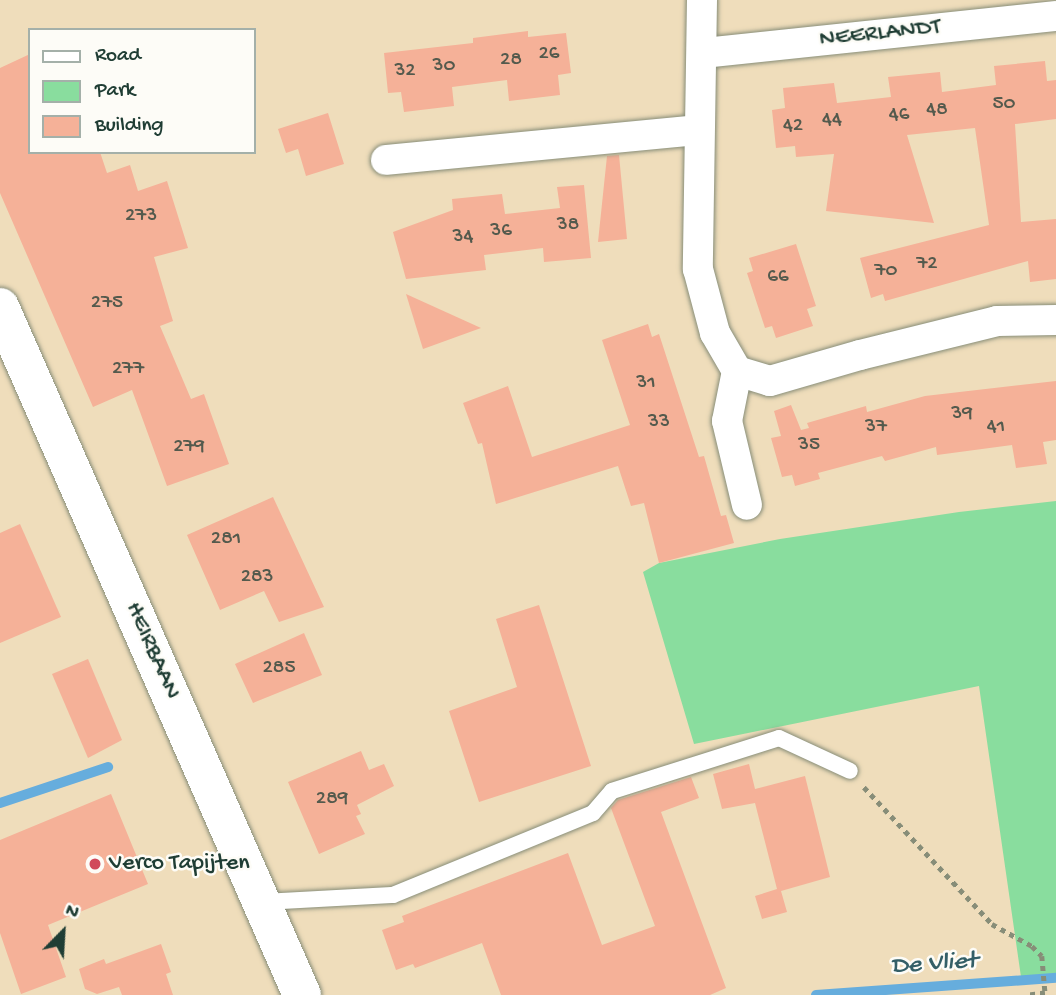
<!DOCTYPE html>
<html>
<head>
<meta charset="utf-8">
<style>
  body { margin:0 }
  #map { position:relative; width:1056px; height:995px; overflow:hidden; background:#efddbb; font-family:"Gochi Hand",sans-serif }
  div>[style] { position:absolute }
  .green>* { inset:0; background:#89dd9e }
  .stream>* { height:10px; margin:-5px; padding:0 5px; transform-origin:5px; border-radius:5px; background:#66addd }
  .building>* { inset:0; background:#f5b198 }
  .path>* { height:4.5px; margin-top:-2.25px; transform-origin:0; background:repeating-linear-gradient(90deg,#878d78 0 5px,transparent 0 10px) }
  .roads { filter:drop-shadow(0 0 2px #878d78) drop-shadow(0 0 2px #878d78) }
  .service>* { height:16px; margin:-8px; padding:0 8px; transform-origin:8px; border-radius:8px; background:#fff }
  .minor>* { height:30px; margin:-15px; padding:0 15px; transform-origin:15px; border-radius:15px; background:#fff }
  .secondary>* { height:38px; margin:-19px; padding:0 19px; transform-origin:19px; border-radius:19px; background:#fff }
  .dots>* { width:19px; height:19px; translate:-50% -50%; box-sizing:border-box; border:4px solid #fdfcf7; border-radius:50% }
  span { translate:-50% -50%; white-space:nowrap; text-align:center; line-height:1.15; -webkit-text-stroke:5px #fdfcf7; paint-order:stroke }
  .number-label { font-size:21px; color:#545a4d }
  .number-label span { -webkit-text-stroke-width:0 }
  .street-label { font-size:24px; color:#1f3d34 }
  .poi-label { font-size:24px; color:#1f3d34 }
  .left { translate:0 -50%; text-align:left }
  .water-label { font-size:26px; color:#345f67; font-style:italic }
  .legend { position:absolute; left:28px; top:28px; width:228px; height:126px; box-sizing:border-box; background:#fdfcf7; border:2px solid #a4b0a9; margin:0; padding:9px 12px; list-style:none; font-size:21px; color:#1f3d34 }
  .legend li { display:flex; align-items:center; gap:14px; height:35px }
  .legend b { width:35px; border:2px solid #a4b0a9 }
  .north { position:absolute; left:28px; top:897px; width:70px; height:70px; -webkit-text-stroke:5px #fdfcf7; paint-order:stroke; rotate:24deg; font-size:19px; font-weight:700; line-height:28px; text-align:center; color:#1f3d34 }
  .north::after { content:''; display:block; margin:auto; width:24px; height:32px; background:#1f3d34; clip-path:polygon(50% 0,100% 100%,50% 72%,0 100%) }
</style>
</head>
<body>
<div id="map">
  <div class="green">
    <div style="clip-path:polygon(1056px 501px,1056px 977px,1021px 977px,979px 686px,694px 744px,643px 572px,659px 563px,780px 539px,959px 512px)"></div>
  </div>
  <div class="stream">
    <div style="left:0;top:803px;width:114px;rotate:-18.4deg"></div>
    <div style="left:816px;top:995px;width:241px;rotate:-4.1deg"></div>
  </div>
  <div class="building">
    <div style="clip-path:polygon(528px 31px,528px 37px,566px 33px,571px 73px,558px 75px,560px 95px,509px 101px,507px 80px,452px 87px,454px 106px,404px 112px,401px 92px,388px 93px,384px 53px,473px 43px,473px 38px)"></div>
    <div style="clip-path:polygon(30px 54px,30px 152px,100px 152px,107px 173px,130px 165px,138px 191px,167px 181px,188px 248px,154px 257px,173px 321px,160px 326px,191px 399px,204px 394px,229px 464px,167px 486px,132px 390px,93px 407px,0 193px,0 68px)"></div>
    <div style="clip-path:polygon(1045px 61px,1047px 81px,1056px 80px,1056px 119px,1015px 124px,1021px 222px,1056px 219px,1056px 279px,1030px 282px,1028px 261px,885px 301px,883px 294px,871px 298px,860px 258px,989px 225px,975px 128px,907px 135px,934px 223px,826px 211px,834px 154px,796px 157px,795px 146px,776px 148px,772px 110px,785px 108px,783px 88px,834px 83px,837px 103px,891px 97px,888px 77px,940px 72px,942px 92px,996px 85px,994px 66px)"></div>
    <div style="clip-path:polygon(328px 113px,344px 164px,306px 176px,298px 149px,286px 153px,278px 129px)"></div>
    <div style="clip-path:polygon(619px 155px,627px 239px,598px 242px,607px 156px)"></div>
    <div style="clip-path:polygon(584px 185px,591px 258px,544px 262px,543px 248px,484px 255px,486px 270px,406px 279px,393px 232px,453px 210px,452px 199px,502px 194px,505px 214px,560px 208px,557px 187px)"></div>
    <div style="clip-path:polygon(796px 244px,816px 306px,807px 309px,813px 326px,776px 338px,772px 326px,765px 328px,747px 273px,753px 271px,749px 258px)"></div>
    <div style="clip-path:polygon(406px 294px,481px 328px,423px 349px)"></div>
    <div style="clip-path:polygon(648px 324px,652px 337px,659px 334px,699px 457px,704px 456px,721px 516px,726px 515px,734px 543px,659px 563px,644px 503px,631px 506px,618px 466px,496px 504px,482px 443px,478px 444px,463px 403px,508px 386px,532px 457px,630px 425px,602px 340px)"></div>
    <div style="clip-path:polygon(1056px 381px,1056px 440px,1043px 442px,1047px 464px,1016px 468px,1012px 445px,937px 455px,936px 447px,885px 461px,882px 456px,818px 473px,820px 479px,795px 486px,792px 475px,782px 477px,771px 438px,781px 436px,774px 411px,791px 405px,801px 430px,809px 428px,807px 423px,866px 406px,867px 412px,925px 396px)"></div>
    <div style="clip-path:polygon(273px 497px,324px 607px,279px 622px,264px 591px,220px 610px,187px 535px)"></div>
    <div style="clip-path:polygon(20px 524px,61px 617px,0 643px,0 533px)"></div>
    <div style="clip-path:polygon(539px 605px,591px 766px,479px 802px,449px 711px,517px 687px,496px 619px)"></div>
    <div style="clip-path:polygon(304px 633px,322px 675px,253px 703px,235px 664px)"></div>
    <div style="clip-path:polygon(88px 659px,122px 740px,88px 758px,52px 674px)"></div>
    <div style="clip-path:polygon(361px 751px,369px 770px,384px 764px,394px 786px,357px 805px,361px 814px,356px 816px,365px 834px,319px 854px,288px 782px)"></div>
    <div style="clip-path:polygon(749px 764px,755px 789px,805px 776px,830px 877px,781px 891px,787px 912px,762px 919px,755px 896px,777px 889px,755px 803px,722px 809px,713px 774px)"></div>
    <div style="clip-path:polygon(691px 777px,699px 798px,661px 812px,726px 988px,710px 995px,501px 995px,482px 943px,415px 968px,413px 964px,396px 970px,382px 930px,404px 922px,402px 916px,568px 853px,602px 945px,655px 926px,611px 808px,618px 800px)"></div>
    <div style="clip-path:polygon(111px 794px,148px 884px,48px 925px,66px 977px,21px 994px,0 933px,0 840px)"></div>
    <div style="clip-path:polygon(161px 944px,171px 972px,166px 974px,173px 995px,122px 995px,119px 987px,97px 994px,85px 989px,79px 969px,104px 959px,106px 964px)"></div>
  </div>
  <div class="path">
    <div style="left:864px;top:787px;width:187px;rotate:46.9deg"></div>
    <div style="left:992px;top:924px;width:46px;rotate:28.8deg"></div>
    <div style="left:1032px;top:946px;width:14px;rotate:45deg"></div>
    <div style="left:1042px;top:956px;width:37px;rotate:85deg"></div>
    <div style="left:1045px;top:993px;width:16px;rotate:173deg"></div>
  </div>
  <div class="roads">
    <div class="service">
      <div style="left:262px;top:902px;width:131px;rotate:-3.1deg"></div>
      <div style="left:393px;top:895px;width:216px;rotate:-22.3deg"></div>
      <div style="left:593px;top:813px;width:29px;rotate:-49deg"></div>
      <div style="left:612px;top:791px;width:175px;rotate:-17.6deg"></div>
      <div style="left:779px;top:738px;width:78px;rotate:24.9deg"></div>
    </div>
    <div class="minor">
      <div style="left:702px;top:0;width:269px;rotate:90.9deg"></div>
      <div style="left:698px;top:269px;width:66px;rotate:75.1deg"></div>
      <div style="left:715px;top:333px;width:44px;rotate:59.9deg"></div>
      <div style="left:737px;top:371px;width:34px;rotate:17deg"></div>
      <div style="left:770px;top:381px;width:94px;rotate:-16.1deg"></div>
      <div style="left:860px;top:355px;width:141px;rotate:-13.9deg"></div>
      <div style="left:997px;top:321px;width:59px;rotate:-1deg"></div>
      <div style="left:703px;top:53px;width:355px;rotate:-6deg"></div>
      <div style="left:386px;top:160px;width:313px;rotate:-5.5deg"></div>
      <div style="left:737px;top:371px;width:51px;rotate:101.3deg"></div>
      <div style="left:727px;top:421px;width:86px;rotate:76.6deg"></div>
    </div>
    <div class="secondary">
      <div style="left:0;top:307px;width:751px;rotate:66.3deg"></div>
    </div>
  </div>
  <div class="dots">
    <div style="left:95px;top:864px;background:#d1495b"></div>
  </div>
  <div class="number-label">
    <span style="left:549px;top:55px">26</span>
    <span style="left:511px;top:61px">28</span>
    <span style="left:444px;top:67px">30</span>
    <span style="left:405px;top:72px">32</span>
    <span style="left:1004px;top:105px">50</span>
    <span style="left:937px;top:111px">48</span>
    <span style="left:899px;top:116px">46</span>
    <span style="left:832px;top:121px">44</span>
    <span style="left:793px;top:127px">42</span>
    <span style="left:141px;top:217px">273</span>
    <span style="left:568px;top:226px">38</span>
    <span style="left:501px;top:232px">36</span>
    <span style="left:463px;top:238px">34</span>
    <span style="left:927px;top:265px">72</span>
    <span style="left:886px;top:272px">70</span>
    <span style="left:778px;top:278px">66</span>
    <span style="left:107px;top:304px">275</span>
    <span style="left:128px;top:370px">277</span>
    <span style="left:646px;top:384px">31</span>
    <span style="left:962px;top:415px">39</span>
    <span style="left:659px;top:423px">33</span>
    <span style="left:876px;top:428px">37</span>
    <span style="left:996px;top:428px">41</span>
    <span style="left:809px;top:446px">35</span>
    <span style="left:189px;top:448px">279</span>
    <span style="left:226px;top:540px">281</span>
    <span style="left:257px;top:578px">283</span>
    <span style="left:279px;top:669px">285</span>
    <span style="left:332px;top:800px">289</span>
  </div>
  <div class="street-label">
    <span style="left:880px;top:34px;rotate:-6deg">NEERLANDT</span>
    <span style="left:152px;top:651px;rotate:66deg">HEIRBAAN</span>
  </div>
  <div class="poi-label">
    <span class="left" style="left:109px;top:864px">Verco Tapijten</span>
  </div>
  <div class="water-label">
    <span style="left:934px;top:965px;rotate:-4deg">De Vliet</span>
  </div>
  <ul class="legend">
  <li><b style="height:9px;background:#fff"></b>Road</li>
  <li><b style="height:19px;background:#89dd9e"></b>Park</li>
  <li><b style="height:19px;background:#f5b198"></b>Building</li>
  </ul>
  <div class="north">N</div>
</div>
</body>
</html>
